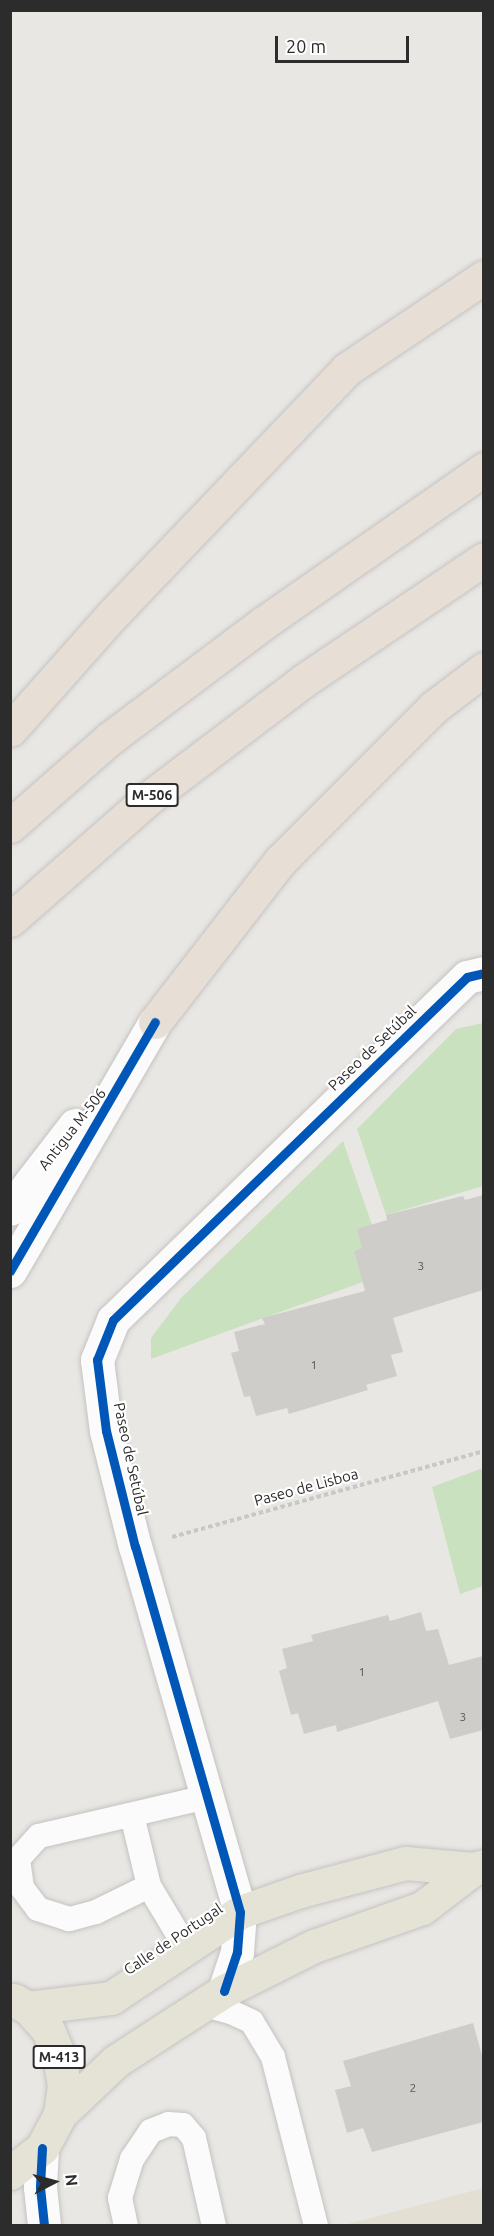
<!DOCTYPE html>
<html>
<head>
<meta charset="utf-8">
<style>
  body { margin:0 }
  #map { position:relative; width:494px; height:2236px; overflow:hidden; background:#e9e7e3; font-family:Ubuntu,sans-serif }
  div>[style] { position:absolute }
  .education>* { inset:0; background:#e3dfd3 }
  .green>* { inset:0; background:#cae1c0 }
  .building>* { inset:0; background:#cecdc9 }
  .path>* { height:4px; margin-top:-2px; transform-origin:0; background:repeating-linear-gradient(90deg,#c8c8c7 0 4.5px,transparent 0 7.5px) }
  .roads { filter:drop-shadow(0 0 2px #c4c3c3) drop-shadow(0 0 2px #c4c3c3) }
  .service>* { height:24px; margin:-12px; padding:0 12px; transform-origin:12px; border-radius:12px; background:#fcfbfb }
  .minor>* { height:33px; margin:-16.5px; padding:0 16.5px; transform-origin:16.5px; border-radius:16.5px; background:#fcfbfb }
  .tertiary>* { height:33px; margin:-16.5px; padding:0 16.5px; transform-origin:16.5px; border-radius:16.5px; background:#fcfbfb }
  .primary>* { height:33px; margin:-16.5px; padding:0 16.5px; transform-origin:16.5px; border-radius:16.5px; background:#e5e3d6 }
  .motorway>* { height:33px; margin:-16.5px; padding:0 16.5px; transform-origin:16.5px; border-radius:16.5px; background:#e7dfd6 }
  .cycleway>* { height:9px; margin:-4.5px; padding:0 4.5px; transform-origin:4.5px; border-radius:4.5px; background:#0057b8 }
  span { translate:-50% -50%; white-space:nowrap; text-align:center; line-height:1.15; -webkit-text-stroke:4.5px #fff; paint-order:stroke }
  .number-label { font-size:12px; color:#565655 }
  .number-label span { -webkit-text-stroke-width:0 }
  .shield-label span { padding:2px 4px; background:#fff; border:2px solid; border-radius:4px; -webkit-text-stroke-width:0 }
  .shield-label { font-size:14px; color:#2c2c2c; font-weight:700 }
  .street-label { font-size:15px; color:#2c2c2c }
  .frame { position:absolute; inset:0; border:12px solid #2c2c2c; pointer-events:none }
  .north { position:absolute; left:24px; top:2152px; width:60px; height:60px; -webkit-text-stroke:4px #fff; paint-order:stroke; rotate:84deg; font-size:16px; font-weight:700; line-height:24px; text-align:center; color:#2c2c2c }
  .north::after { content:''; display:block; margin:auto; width:21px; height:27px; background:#2c2c2c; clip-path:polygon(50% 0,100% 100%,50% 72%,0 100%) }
  .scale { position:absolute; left:275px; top:36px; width:134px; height:27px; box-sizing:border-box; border:3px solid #2c2c2c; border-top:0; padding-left:8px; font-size:18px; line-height:21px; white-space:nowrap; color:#2c2c2c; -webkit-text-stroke:4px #fff; paint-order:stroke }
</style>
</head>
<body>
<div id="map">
  <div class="education">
    <div style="clip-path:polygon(483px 2188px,483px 2225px,344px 2225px)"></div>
  </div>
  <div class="green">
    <div style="clip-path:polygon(483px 1023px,483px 1186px,386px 1215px,357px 1129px,456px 1029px)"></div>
    <div style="clip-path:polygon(343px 1141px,372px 1225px,362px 1248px,354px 1251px,363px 1282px,151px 1359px,151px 1338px,181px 1298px)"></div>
    <div style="clip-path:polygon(483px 1468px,483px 1586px,460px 1594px,432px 1487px)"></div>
  </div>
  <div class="building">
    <div style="clip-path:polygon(483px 1195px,483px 1290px,393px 1318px,403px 1352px,391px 1355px,397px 1376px,366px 1385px,368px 1390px,289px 1414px,287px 1408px,256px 1416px,250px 1396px,244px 1397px,231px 1353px,239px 1351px,234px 1332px,265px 1324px,262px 1318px,365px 1291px,354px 1251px,362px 1248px,357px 1229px,387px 1220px,386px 1215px,463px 1196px,465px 1200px)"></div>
    <div style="clip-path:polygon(421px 1612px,426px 1631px,438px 1629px,449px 1665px,483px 1656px,483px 1730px,450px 1739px,438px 1701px,337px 1732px,336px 1725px,304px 1734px,298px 1713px,291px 1715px,279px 1671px,287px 1668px,282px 1649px,313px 1641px,311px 1635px,388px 1615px,390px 1621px)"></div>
    <div style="clip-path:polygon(473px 2023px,483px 2059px,483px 2122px,372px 2152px,363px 2128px,347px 2133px,335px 2090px,351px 2086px,343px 2061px)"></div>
  </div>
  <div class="path">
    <div style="left:172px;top:1537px;width:324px;rotate:-15.4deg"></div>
  </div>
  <div class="roads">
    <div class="service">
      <div style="left:132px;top:1815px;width:73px;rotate:76.5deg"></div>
      <div style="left:149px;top:1886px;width:70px;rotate:59deg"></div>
      <div style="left:149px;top:1886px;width:59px;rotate:153.9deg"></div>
      <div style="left:96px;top:1912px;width:28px;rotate:165deg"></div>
      <div style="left:69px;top:1919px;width:33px;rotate:-162deg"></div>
      <div style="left:38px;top:1909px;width:26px;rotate:-127deg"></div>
      <div style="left:22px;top:1888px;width:29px;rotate:-98deg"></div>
      <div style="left:18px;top:1859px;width:31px;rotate:-48deg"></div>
      <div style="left:39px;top:1836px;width:171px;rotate:-13.1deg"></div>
      <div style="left:204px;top:2005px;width:28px;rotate:15deg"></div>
      <div style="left:231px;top:2012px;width:23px;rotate:25deg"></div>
      <div style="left:252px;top:2022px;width:41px;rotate:59deg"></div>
      <div style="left:273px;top:2057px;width:174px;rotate:75.7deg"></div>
      <div style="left:126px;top:2226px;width:29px;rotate:-102deg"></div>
      <div style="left:120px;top:2198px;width:41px;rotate:-72.9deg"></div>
      <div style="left:132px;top:2159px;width:34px;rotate:-56deg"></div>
      <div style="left:151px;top:2131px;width:18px;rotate:-22deg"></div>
      <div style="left:168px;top:2124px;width:15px;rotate:4deg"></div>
      <div style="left:183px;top:2125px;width:17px;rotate:50deg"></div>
      <div style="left:194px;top:2138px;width:90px;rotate:77.2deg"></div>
    </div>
    <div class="minor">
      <div style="left:224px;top:1991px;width:41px;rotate:-71.6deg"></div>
      <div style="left:237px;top:1952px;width:40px;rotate:-85.7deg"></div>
      <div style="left:240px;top:1912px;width:380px;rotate:-106deg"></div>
      <div style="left:135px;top:1547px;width:120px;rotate:-104deg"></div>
      <div style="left:106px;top:1431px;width:72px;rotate:-97.2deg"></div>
      <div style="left:97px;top:1360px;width:43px;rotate:-68.2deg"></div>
      <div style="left:113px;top:1320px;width:493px;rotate:-44.1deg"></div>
      <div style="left:467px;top:977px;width:17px;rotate:-13deg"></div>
      <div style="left:42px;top:2148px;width:39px;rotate:93deg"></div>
      <div style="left:40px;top:2187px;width:39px;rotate:84deg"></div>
    </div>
    <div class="tertiary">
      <div style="left:10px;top:1209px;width:106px;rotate:-52.3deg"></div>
      <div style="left:10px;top:1271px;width:288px;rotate:-59.8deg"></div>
    </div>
    <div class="primary">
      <div style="left:28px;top:2008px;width:84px;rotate:-6.9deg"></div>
      <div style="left:111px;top:1998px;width:155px;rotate:-33.7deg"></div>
      <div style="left:240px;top:1912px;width:64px;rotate:-19.3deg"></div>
      <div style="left:300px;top:1891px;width:109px;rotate:-14.9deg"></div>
      <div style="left:405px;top:1863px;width:68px;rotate:5deg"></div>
      <div style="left:473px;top:1869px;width:11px;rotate:-15deg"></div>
      <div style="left:60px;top:2114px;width:77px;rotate:-43.4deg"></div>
      <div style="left:116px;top:2061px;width:129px;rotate:-32.9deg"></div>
      <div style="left:224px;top:1991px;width:101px;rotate:-26.6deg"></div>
      <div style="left:314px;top:1946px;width:114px;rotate:-19.4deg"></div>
      <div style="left:422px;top:1908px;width:64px;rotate:-37.4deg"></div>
      <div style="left:10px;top:2173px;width:41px;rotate:-38deg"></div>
      <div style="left:42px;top:2148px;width:38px;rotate:-62deg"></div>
      <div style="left:60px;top:2114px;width:28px;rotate:-82deg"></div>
      <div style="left:64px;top:2086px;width:30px;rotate:-99deg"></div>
      <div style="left:59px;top:2056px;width:28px;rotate:-113deg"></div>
      <div style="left:48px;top:2030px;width:30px;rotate:-132deg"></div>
      <div style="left:28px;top:2008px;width:16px;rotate:-150deg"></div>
    </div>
    <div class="motorway">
      <div style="left:10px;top:730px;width:157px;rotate:-48.4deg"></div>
      <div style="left:114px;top:613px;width:337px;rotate:-46.3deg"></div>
      <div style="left:347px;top:369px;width:165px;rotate:-33.9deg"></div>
      <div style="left:10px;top:826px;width:132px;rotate:-41.3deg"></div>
      <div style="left:109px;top:739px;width:191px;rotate:-36.9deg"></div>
      <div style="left:262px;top:624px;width:271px;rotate:-34.9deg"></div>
      <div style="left:10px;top:920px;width:185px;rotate:-41.3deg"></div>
      <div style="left:149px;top:798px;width:193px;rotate:-37.2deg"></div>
      <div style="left:303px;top:681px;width:218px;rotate:-34deg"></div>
      <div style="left:155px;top:1022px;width:204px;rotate:-52.2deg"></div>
      <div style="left:280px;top:861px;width:218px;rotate:-45deg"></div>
      <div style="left:434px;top:707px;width:63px;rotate:-37.2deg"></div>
    </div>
  </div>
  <div class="cycleway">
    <div style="left:10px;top:1271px;width:288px;rotate:-59.8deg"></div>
    <div style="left:224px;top:1991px;width:41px;rotate:-71.6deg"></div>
    <div style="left:237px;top:1952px;width:40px;rotate:-85.7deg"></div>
    <div style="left:240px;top:1912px;width:380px;rotate:-106deg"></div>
    <div style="left:135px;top:1547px;width:120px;rotate:-104deg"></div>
    <div style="left:106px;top:1431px;width:72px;rotate:-97.2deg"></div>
    <div style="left:97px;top:1360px;width:43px;rotate:-68.2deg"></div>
    <div style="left:113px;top:1320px;width:493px;rotate:-44.1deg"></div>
    <div style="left:467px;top:977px;width:17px;rotate:-13deg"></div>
    <div style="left:42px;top:2148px;width:39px;rotate:93deg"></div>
    <div style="left:40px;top:2187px;width:39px;rotate:84deg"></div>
  </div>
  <div class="number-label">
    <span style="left:421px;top:1266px">3</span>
    <span style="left:314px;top:1365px">1</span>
    <span style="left:362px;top:1672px">1</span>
    <span style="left:463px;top:1717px">3</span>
    <span style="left:413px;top:2088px">2</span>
  </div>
  <div class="shield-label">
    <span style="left:152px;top:795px">M-506</span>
    <span style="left:59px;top:2057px">M-413</span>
  </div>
  <div class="street-label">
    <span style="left:372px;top:1048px;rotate:-44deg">Paseo de Setúbal</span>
    <span style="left:72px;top:1129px;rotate:-52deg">Antigua M-506</span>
    <span style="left:131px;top:1459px;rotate:78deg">Paseo de Setúbal</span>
    <span style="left:306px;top:1487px;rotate:-15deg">Paseo de Lisboa</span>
    <span style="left:173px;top:1939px;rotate:-34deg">Calle de Portugal</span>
  </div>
  <div class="frame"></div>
  <div class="north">N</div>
  <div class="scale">20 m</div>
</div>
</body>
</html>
